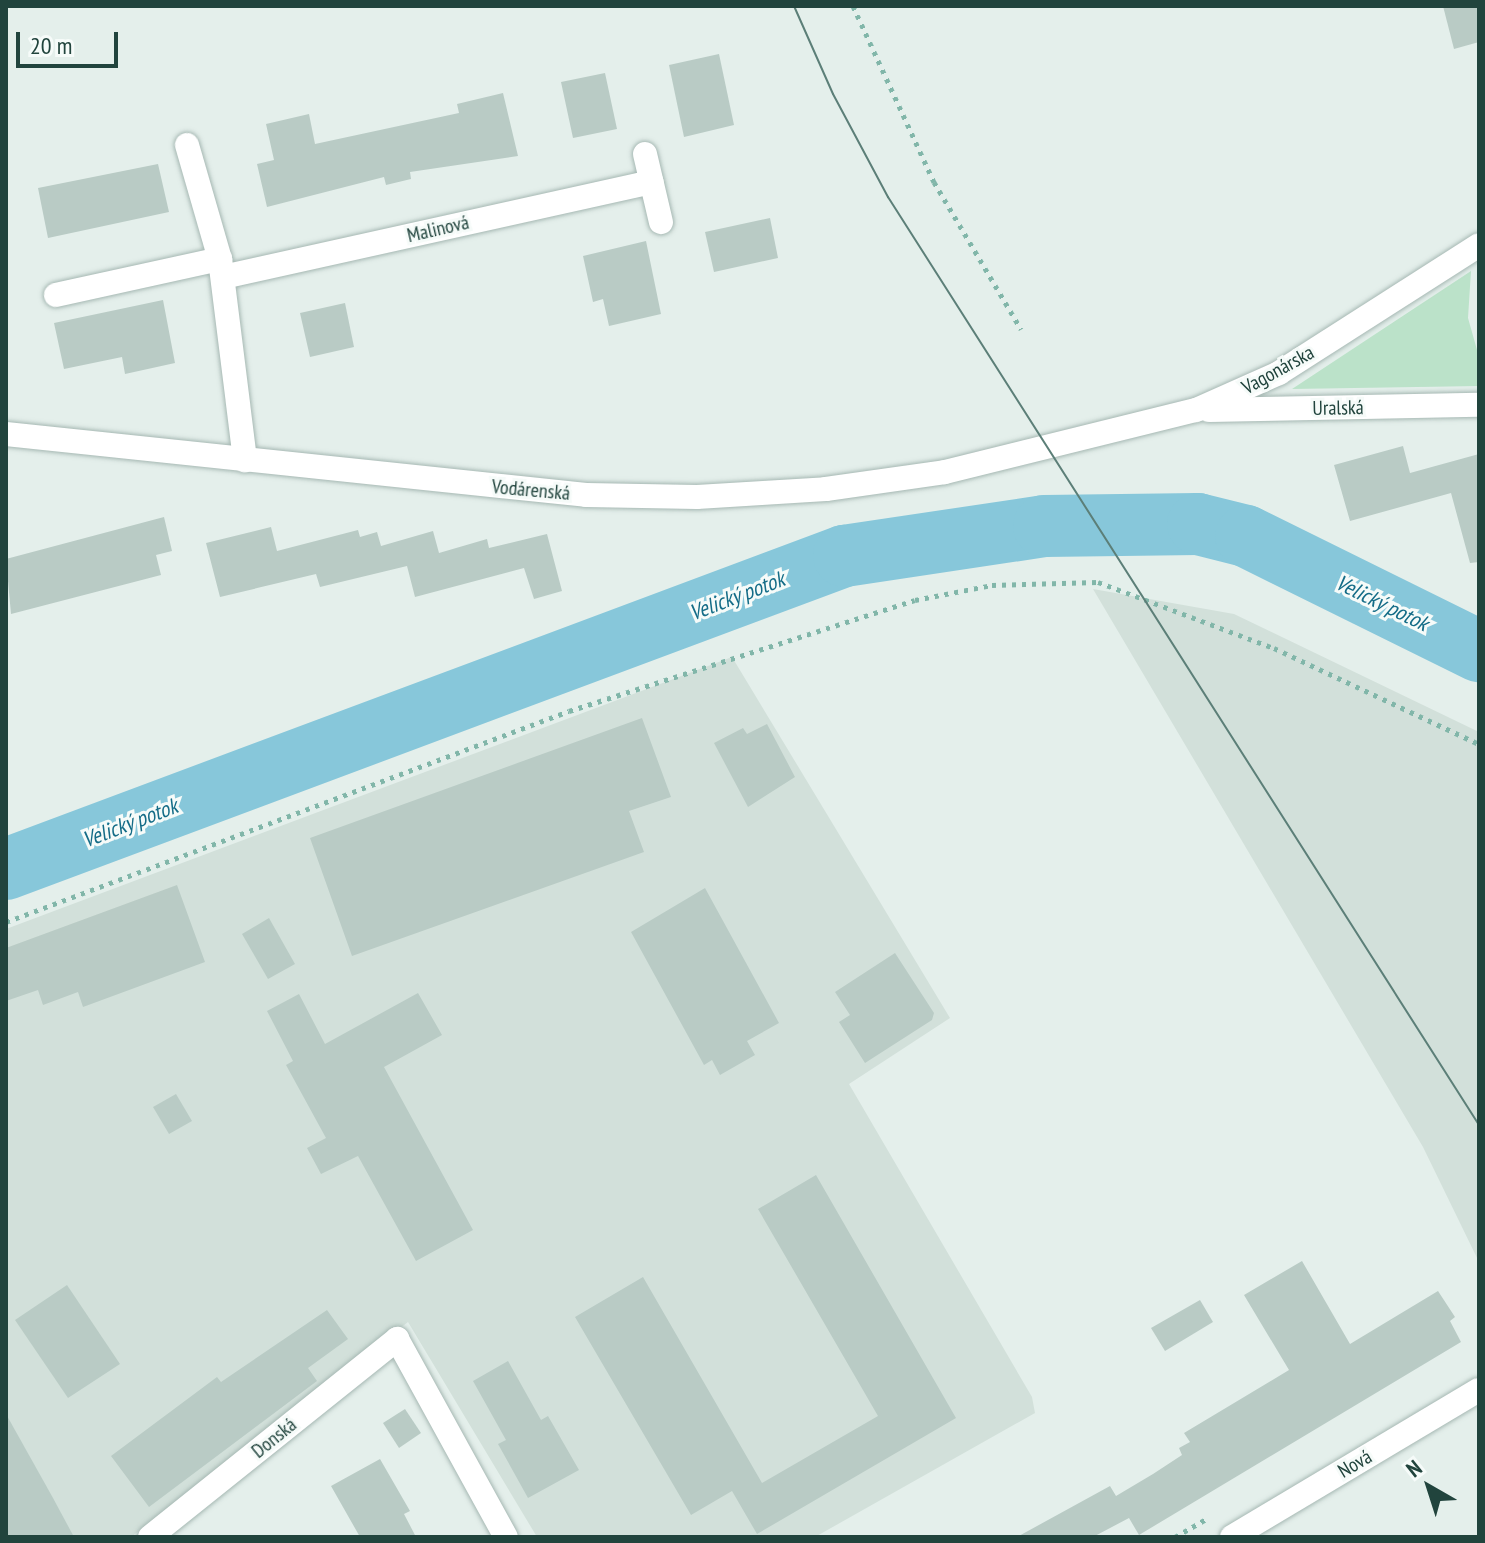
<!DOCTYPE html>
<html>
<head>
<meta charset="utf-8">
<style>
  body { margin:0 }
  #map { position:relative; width:1485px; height:1543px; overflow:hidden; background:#e4efeb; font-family:"PT Sans Narrow",sans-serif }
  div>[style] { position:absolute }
  .built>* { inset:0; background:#d2e0da }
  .green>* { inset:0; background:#bbe2c9 }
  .river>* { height:62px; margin:-31px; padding:0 31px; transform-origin:31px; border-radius:31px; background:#87c7da }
  .building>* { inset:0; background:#b9cbc5 }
  .path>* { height:5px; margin-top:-2.5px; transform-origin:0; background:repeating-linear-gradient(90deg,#81b6a9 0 4px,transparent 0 10px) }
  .roads { filter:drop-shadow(0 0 2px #a6b8b3) drop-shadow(0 0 2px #a6b8b3) }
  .street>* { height:24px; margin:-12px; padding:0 12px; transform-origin:12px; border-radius:12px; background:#fff }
  .tram>* { height:2px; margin:-1px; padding:0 1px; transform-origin:1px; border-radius:1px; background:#5c7f78 }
  span { translate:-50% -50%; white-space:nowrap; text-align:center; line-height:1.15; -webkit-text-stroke:6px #f6fbf9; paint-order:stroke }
  .street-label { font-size:20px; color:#21443d }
  .water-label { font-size:22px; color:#146c87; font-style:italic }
  .frame { position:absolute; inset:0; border:8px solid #21443d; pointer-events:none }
  .north { position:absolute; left:1389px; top:1447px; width:80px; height:80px; -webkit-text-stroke:6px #f6fbf9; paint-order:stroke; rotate:321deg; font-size:22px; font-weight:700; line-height:32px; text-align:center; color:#21443d }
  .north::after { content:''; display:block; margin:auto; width:28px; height:36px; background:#21443d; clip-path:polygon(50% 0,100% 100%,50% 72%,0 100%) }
  .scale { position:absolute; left:16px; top:32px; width:102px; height:36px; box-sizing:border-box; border:4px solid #21443d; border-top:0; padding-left:10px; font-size:24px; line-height:28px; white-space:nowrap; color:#21443d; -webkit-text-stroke:6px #f6fbf9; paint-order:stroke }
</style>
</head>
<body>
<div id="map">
  <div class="built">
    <div style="clip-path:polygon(1093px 589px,1234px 614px,1479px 732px,1479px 1262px,1423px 1147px)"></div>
    <div style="clip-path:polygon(732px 657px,950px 1018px,849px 1084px,1032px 1397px,1035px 1413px,815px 1537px,537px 1537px,408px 1322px,131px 1537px,6px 1537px,6px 929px)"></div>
  </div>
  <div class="green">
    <div style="clip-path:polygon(1471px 271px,1468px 318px,1479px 357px,1479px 386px,1292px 389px)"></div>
  </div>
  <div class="river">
    <div style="left:6px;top:869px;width:895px;rotate:-20.48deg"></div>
    <div style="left:844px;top:556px;width:202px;rotate:-8.5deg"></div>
    <div style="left:1044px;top:526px;width:154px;rotate:-0.7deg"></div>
    <div style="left:1198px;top:524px;width:49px;rotate:14deg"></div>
    <div style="left:1246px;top:536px;width:260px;rotate:26.3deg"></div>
  </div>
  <div class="building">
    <div style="clip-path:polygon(1443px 6px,1479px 6px,1479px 42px,1454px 49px)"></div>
    <div style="clip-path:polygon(719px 54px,734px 125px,684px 137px,669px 65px)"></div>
    <div style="clip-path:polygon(605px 73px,617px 129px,573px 138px,561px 82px)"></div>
    <div style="clip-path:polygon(503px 93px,518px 156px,410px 172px,411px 179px,386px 185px,384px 177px,267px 207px,257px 164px,274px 160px,266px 124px,309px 114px,315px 144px,459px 113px,457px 104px)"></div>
    <div style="clip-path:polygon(158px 164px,169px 212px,48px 238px,38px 188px)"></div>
    <div style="clip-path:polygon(770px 218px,778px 258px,714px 272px,705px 232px)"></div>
    <div style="clip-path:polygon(646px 241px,661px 314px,609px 326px,603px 299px,593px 302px,583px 256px)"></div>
    <div style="clip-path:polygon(163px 300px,175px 363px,125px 374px,122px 357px,64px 369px,54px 323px)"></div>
    <div style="clip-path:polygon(345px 303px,354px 347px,310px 357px,300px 313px)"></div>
    <div style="clip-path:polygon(1403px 446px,1410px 473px,1479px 454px,1479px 562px,1470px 563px,1451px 493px,1350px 521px,1334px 465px)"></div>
    <div style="clip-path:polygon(164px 517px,172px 551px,156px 555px,161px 575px,11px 614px,6px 559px)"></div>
    <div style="clip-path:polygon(271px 527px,277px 551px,358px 530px,360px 537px,377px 532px,381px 546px,433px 531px,439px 553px,487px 539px,489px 548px,547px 534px,562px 591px,534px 599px,524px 568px,415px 597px,407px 566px,320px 587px,316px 574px,220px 597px,206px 543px)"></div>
    <div style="clip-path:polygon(642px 718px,671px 797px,629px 811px,644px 852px,352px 956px,310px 838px)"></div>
    <div style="clip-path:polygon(767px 724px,795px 777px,748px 807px,714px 743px,743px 728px,747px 734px)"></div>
    <div style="clip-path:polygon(177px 885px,205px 962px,83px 1007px,78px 992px,43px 1005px,38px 990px,6px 1001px,6px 948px)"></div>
    <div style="clip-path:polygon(705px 888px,779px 1023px,747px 1041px,755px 1055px,720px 1075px,712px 1060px,704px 1065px,631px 932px)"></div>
    <div style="clip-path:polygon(269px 918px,295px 964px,268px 979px,242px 934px)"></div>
    <div style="clip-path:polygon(895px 953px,934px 1013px,932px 1020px,865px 1063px,839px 1022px,850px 1015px,835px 992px)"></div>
    <div style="clip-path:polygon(418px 993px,442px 1035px,384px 1067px,473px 1230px,416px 1261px,358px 1156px,321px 1174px,307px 1148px,326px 1138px,286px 1065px,293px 1061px,267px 1011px,299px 994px,325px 1044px)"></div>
    <div style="clip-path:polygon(176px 1094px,192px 1121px,169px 1134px,153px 1107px)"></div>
    <div style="clip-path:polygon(816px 1175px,956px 1418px,757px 1534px,732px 1491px,691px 1515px,575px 1317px,643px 1277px,762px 1483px,878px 1416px,758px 1209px)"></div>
    <div style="clip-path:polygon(1302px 1261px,1350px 1344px,1438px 1291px,1455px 1317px,1450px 1321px,1461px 1342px,1139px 1535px,1129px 1518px,1093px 1537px,1017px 1537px,1110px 1486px,1116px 1496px,1153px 1474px,1182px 1455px,1179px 1448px,1190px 1442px,1184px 1433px,1289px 1370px,1244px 1295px)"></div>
    <div style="clip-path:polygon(67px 1285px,120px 1364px,68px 1398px,15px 1320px)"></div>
    <div style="clip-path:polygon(1200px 1300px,1213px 1322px,1165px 1351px,1151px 1328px)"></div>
    <div style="clip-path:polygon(327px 1310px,348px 1339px,308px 1368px,317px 1381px,149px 1507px,111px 1456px,217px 1377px,221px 1382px)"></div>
    <div style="clip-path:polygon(508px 1361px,541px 1420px,548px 1416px,579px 1470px,528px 1498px,498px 1444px,506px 1440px,473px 1381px)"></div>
    <div style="clip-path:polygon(405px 1409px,421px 1433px,399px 1448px,383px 1423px)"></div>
    <div style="clip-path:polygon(6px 1414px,53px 1498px,74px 1537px,6px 1537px)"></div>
    <div style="clip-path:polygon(380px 1459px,410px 1511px,404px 1514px,416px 1537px,360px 1537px,331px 1486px)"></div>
  </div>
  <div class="path">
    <div style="left:853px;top:6px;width:194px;rotate:65.3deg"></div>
    <div style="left:934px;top:182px;width:171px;rotate:59.4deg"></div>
    <div style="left:6px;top:922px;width:601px;rotate:-20.54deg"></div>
    <div style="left:569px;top:711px;width:363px;rotate:-17.8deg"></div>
    <div style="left:915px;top:600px;width:78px;rotate:-11deg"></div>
    <div style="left:992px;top:585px;width:106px;rotate:-1.6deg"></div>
    <div style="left:1098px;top:582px;width:188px;rotate:20.6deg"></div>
    <div style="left:1274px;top:648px;width:226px;rotate:25.1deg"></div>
    <div style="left:1175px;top:1537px;width:39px;rotate:-30deg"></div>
  </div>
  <div class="roads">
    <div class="street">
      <div style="left:187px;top:145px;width:119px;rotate:73.9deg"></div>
      <div style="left:645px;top:154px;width:70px;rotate:76.8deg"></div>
      <div style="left:223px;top:277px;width:439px;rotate:-12.5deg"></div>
      <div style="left:56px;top:295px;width:168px;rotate:-12.4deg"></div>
      <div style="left:220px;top:259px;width:203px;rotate:82.9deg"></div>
      <div style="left:1209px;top:410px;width:270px;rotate:-1.1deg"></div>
      <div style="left:6px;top:434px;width:583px;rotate:6deg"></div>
      <div style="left:586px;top:495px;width:111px;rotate:1deg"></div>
      <div style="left:697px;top:497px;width:129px;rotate:-3.5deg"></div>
      <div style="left:826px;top:489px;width:120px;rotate:-8.1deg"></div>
      <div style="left:945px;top:472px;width:259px;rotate:-13.9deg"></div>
      <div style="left:1196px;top:410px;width:91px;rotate:-24deg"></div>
      <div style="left:1279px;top:373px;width:237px;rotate:-32.6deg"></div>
      <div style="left:150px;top:1537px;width:317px;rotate:-38.7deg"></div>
      <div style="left:397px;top:1339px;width:226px;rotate:61.2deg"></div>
      <div style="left:1232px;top:1537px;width:287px;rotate:-30.8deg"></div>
    </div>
  </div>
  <div class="tram">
    <div style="left:794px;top:6px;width:96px;rotate:66.1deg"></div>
    <div style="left:833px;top:94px;width:117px;rotate:61.9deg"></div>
    <div style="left:888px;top:197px;width:1100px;rotate:57.51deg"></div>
  </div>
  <div class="street-label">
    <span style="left:438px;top:229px;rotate:-13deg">Malinová</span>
    <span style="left:1278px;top:370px;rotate:-29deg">Vagonárska</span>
    <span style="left:1338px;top:408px;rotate:-1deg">Uralská</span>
    <span style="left:531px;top:490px;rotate:5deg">Vodárenská</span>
    <span style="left:274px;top:1438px;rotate:-39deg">Donská</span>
    <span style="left:1355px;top:1464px;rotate:-31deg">Nová</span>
  </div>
  <div class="water-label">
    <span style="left:737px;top:596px;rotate:-21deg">Velický potok</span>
    <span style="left:1382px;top:603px;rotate:26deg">Velický potok</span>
    <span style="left:130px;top:823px;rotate:-21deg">Velický potok</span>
  </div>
  <div class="frame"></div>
  <div class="north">N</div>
  <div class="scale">20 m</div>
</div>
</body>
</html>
